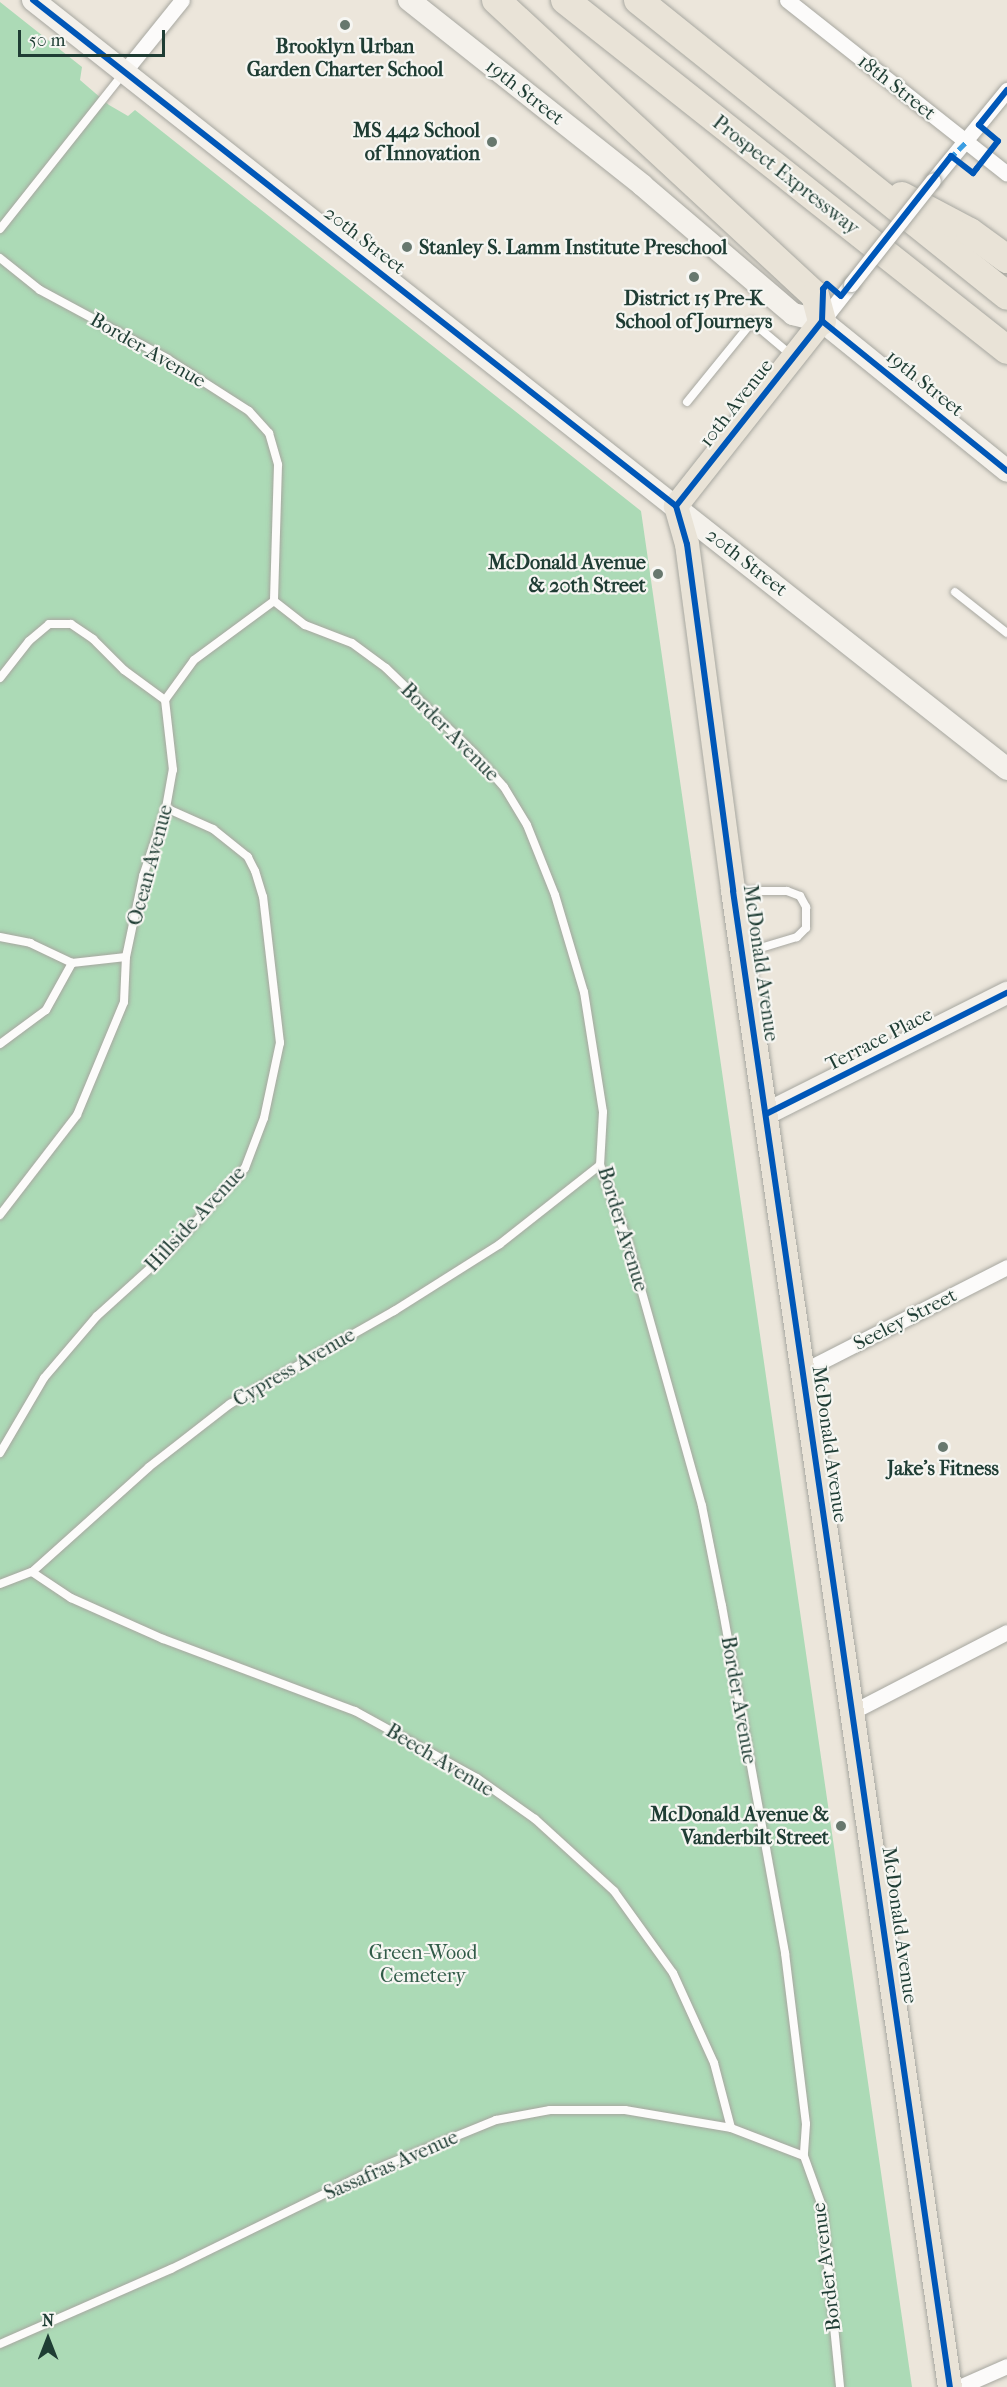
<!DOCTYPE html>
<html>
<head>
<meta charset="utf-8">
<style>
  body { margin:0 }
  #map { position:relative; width:1007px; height:2387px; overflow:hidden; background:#ece6db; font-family:"IM FELL French Canon",serif }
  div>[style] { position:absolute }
  .green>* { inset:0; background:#acdab6 }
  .roads { filter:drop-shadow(0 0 2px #a7a7a0) drop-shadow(0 0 2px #a7a7a0) }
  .lane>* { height:8px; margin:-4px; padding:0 4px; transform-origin:4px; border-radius:4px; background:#fcfbfa }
  .street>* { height:15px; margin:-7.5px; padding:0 7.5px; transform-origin:7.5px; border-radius:7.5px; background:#fcfbfa }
  .secondary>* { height:22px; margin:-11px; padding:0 11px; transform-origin:11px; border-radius:11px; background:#f4f1eb }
  .primary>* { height:24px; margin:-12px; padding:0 12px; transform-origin:12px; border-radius:12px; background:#e9e3d7 }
  .highway>* { height:28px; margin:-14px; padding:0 14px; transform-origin:14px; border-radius:14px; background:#e9e3d7 }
  .bridges { filter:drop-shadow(0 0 2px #a7a7a0) drop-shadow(0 0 2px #a7a7a0) }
  .street-bridge>* { height:15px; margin:-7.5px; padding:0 7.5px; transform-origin:7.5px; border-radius:7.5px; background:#fcfbfa }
  .quiet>* { height:4.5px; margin-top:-2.25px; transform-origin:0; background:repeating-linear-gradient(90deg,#3c9ee2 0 9px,transparent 0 13.5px) }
  .cycleway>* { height:6px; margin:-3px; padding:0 3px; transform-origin:3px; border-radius:3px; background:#0057b8 }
  .dots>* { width:16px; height:16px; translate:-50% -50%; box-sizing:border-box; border:3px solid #f6f6f2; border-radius:50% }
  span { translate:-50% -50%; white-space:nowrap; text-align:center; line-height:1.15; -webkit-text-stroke:4.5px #f6f6f2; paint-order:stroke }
  .poi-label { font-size:20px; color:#1f3d34; font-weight:700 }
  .right { translate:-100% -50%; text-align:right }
  .left { translate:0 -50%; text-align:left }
  .street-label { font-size:20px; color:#1f3d34 }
  .park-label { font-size:20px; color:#315b48 }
  .north { position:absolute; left:18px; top:2309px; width:60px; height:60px; -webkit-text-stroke:4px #f6f6f2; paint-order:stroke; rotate:0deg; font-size:16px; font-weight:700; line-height:24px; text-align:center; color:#1f3d34 }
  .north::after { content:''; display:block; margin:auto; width:21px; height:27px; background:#1f3d34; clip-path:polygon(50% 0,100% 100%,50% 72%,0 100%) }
  .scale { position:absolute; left:18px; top:30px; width:147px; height:27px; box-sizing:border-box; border:3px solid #1f3d34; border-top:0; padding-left:8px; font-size:18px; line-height:21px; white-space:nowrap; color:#1f3d34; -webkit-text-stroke:4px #f6f6f2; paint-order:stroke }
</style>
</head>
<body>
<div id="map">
  <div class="green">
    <div style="clip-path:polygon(0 2px,82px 67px,80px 80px,109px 105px,128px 116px,135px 110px,641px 511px,912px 2387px,0 2387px)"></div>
  </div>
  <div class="roads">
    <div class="lane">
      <div style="left:0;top:229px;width:196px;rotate:-51.6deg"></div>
      <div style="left:0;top:258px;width:51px;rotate:38.7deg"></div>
      <div style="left:40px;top:290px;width:145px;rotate:28.3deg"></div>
      <div style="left:168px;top:359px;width:96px;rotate:32.7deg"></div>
      <div style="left:249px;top:411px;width:30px;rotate:48deg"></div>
      <div style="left:269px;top:433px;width:33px;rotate:74deg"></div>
      <div style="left:278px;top:465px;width:136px;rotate:91.7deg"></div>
      <div style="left:274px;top:601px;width:39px;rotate:38deg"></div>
      <div style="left:305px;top:625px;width:50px;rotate:21deg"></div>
      <div style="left:352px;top:643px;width:42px;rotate:36.3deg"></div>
      <div style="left:386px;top:668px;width:122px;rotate:44deg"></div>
      <div style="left:474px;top:753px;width:45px;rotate:48.6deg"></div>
      <div style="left:504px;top:787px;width:44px;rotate:58.8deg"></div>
      <div style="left:527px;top:825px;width:75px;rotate:68.2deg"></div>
      <div style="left:555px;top:895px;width:101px;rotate:73.4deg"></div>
      <div style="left:584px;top:992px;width:121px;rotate:81deg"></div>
      <div style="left:603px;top:1112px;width:53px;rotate:93.2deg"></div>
      <div style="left:600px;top:1165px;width:79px;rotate:70deg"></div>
      <div style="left:627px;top:1239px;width:277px;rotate:74.3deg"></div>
      <div style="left:702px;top:1506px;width:102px;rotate:78.7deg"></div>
      <div style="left:722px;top:1606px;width:353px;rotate:79.7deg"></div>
      <div style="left:785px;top:1953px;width:172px;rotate:83deg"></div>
      <div style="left:806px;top:2124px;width:32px;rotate:94deg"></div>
      <div style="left:804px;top:2156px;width:53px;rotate:70.2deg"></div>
      <div style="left:822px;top:2206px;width:182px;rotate:84.3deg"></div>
      <div style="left:687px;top:402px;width:103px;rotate:-50.9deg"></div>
      <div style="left:752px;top:322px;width:50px;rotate:40.1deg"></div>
      <div style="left:955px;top:592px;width:66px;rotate:38.3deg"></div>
      <div style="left:0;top:678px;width:47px;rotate:-51.9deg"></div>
      <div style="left:29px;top:641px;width:26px;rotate:-40deg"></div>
      <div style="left:49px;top:624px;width:22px"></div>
      <div style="left:71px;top:624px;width:27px;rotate:34deg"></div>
      <div style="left:93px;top:639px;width:44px;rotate:45deg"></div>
      <div style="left:124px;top:670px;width:51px;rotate:36.2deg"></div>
      <div style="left:735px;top:891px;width:52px"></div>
      <div style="left:787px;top:891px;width:14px;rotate:21deg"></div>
      <div style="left:800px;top:896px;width:13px;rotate:61deg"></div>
      <div style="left:806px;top:907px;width:21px;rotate:90deg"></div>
      <div style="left:806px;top:928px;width:13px;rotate:135deg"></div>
      <div style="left:797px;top:937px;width:55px;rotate:163.2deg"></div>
      <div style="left:0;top:937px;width:31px;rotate:11deg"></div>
      <div style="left:30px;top:943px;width:47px;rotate:25.5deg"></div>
      <div style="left:72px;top:963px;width:54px;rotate:-6.3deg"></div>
      <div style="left:0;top:1044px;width:57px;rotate:-36.5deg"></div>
      <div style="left:46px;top:1010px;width:54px;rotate:-61deg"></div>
      <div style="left:0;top:1215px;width:126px;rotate:-52.4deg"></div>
      <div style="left:77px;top:1115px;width:122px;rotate:-67.4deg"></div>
      <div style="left:124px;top:1002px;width:45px;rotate:-87.5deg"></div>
      <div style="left:126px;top:957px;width:83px;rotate:-78.1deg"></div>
      <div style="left:143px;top:876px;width:72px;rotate:-71.3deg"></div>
      <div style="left:166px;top:808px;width:39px;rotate:-80deg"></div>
      <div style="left:173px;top:770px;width:70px;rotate:-96.5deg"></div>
      <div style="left:165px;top:700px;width:49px;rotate:-54.1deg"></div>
      <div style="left:194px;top:660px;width:99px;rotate:-36.4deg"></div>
      <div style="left:0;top:1453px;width:87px;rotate:-59.6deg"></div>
      <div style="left:44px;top:1378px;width:82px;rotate:-49.5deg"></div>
      <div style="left:97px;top:1316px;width:98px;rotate:-42.1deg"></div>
      <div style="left:170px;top:1250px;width:111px;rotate:-47.6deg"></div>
      <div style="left:245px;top:1168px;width:53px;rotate:-69.2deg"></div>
      <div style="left:264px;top:1118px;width:77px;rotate:-78deg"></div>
      <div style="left:280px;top:1043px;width:147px;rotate:-96.6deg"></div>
      <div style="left:263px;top:897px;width:27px;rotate:-107deg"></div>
      <div style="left:255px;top:871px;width:16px;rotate:-117deg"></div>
      <div style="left:248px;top:857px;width:45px;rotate:-141.3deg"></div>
      <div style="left:213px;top:829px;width:51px;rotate:-155.9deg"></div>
      <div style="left:32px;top:1572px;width:47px;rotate:33.7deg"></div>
      <div style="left:71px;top:1598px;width:101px;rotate:24deg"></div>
      <div style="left:163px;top:1639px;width:205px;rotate:20.6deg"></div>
      <div style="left:355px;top:1711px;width:139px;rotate:28.8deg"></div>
      <div style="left:477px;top:1778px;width:71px;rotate:35.3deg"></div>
      <div style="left:535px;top:1819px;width:107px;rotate:42.3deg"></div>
      <div style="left:614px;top:1891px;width:101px;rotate:54.3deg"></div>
      <div style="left:673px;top:1973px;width:99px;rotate:65.5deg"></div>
      <div style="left:714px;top:2063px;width:67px;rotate:75.3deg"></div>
      <div style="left:0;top:1584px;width:34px;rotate:-21deg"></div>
      <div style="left:32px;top:1572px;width:157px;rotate:-41.9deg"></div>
      <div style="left:149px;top:1467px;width:103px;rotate:-37.9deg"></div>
      <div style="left:230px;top:1404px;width:189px;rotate:-29.6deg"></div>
      <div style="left:394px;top:1311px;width:125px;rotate:-32.3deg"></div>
      <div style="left:500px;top:1244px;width:127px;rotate:-38.3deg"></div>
      <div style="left:0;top:2344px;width:187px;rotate:-23.7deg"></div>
      <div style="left:171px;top:2269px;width:223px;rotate:-26.1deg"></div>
      <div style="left:371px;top:2171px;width:135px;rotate:-22.2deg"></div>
      <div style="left:496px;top:2120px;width:55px;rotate:-10.5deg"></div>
      <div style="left:550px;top:2110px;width:75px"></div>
      <div style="left:625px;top:2110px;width:108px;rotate:9.6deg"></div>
      <div style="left:731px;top:2128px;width:78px;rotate:21deg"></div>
    </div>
    <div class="street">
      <div style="left:787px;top:0;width:280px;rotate:38.3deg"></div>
      <div style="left:124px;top:72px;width:92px;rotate:-51.1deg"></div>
      <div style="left:933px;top:180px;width:117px;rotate:-50.6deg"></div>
      <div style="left:822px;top:321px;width:47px;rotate:-51.9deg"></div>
      <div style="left:803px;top:1371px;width:229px;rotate:-27deg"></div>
      <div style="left:852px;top:1712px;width:174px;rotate:-27.3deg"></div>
      <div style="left:959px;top:2387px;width:52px;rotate:-23.6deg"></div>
    </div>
    <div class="secondary">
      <div style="left:33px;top:0;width:1241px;rotate:38.29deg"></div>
      <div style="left:409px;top:0;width:298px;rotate:38.4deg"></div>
      <div style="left:642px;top:185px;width:199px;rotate:40.5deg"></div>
      <div style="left:793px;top:314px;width:30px;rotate:14deg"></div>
      <div style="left:822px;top:321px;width:238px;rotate:39deg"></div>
      <div style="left:766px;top:1114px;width:270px;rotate:-26.7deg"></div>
    </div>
    <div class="primary">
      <div style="left:822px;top:321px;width:236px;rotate:128.3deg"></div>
      <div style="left:676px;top:506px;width:40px;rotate:74deg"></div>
      <div style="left:687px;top:544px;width:350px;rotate:82.4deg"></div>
      <div style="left:733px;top:891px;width:1512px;rotate:81.75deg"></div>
    </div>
    <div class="highway">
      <div style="left:496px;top:0;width:434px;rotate:42.8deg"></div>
      <div style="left:815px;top:295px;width:27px;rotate:75deg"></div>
      <div style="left:565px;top:0;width:564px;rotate:38.37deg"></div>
      <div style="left:638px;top:0;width:473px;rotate:38.7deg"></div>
      <div style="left:902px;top:196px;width:77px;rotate:27.9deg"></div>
      <div style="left:970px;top:232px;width:46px;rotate:36.1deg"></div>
    </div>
  </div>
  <div class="bridges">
    <div class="street-bridge">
      <div style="left:851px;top:284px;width:132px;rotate:-51.7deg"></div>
    </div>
  </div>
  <div class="quiet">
    <div style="left:949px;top:159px;width:24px;rotate:-45deg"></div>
  </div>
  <div class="cycleway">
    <div style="left:33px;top:0;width:818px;rotate:38.2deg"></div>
    <div style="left:822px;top:321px;width:32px;rotate:-88deg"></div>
    <div style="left:823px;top:289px;width:6px;rotate:-51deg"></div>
    <div style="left:827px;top:284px;width:18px;rotate:41deg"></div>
    <div style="left:841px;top:296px;width:178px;rotate:-51.8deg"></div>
    <div style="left:951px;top:156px;width:28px;rotate:38deg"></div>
    <div style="left:973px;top:173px;width:6px;rotate:-51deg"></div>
    <div style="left:977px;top:168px;width:34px;rotate:-52deg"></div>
    <div style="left:998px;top:141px;width:25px;rotate:-140deg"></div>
    <div style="left:979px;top:125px;width:45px;rotate:-51.3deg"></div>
    <div style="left:822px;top:321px;width:238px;rotate:39deg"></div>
    <div style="left:676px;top:506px;width:40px;rotate:74deg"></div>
    <div style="left:687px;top:544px;width:350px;rotate:82.4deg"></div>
    <div style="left:733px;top:891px;width:1512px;rotate:81.75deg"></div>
    <div style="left:676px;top:506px;width:236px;rotate:-51.7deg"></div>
    <div style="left:766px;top:1114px;width:270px;rotate:-26.7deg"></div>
  </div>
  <div class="dots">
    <div style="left:345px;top:25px;background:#67786e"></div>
    <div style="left:492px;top:142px;background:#67786e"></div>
    <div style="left:407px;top:247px;background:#67786e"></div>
    <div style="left:694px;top:277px;background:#67786e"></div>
    <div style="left:658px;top:574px;background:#67786e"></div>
    <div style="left:943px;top:1447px;background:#67786e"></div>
    <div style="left:841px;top:1826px;background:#67786e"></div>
  </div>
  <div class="poi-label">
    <span style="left:345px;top:58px">Brooklyn Urban<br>Garden Charter School</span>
    <span class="right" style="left:480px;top:142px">MS 442 School<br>of Innovation</span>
    <span class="left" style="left:419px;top:247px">Stanley S. Lamm Institute Preschool</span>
    <span style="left:694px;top:310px">District 15 Pre-K<br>School of Journeys</span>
    <span class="right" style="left:646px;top:574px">McDonald Avenue<br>&amp; 20th Street</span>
    <span style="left:943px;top:1468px">Jake's Fitness</span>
    <span class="right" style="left:829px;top:1826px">McDonald Avenue &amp;<br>Vanderbilt Street</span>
  </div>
  <div class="street-label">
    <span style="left:897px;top:87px;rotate:38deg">18th Street</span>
    <span style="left:525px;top:92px;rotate:38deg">19th Street</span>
    <span style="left:786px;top:175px;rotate:38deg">Prospect Expressway</span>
    <span style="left:365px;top:240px;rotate:38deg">20th Street</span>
    <span style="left:148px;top:350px;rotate:30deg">Border Avenue</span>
    <span style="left:925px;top:383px;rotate:39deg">19th Street</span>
    <span style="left:736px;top:403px;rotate:-52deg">10th Avenue</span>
    <span style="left:747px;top:562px;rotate:38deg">20th Street</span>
    <span style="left:450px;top:732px;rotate:45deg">Border Avenue</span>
    <span style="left:150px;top:865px;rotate:-75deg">Ocean Avenue</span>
    <span style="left:761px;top:963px;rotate:82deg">McDonald Avenue</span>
    <span style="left:879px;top:1039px;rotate:-27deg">Terrace Place</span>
    <span style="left:195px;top:1219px;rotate:-47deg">Hillside Avenue</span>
    <span style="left:623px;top:1229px;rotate:73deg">Border Avenue</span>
    <span style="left:905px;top:1319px;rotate:-27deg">Seeley Street</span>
    <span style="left:294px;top:1367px;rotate:-30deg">Cypress Avenue</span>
    <span style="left:830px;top:1444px;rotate:82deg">McDonald Avenue</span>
    <span style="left:739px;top:1700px;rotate:80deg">Border Avenue</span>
    <span style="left:440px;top:1760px;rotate:31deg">Beech Avenue</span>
    <span style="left:900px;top:1925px;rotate:82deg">McDonald Avenue</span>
    <span style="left:391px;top:2165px;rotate:-24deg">Sassafras Avenue</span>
    <span style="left:826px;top:2267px;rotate:-97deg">Border Avenue</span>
  </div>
  <div class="park-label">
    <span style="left:423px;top:1964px">Green-Wood<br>Cemetery</span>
  </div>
  <div class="north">N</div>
  <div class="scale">50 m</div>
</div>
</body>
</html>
